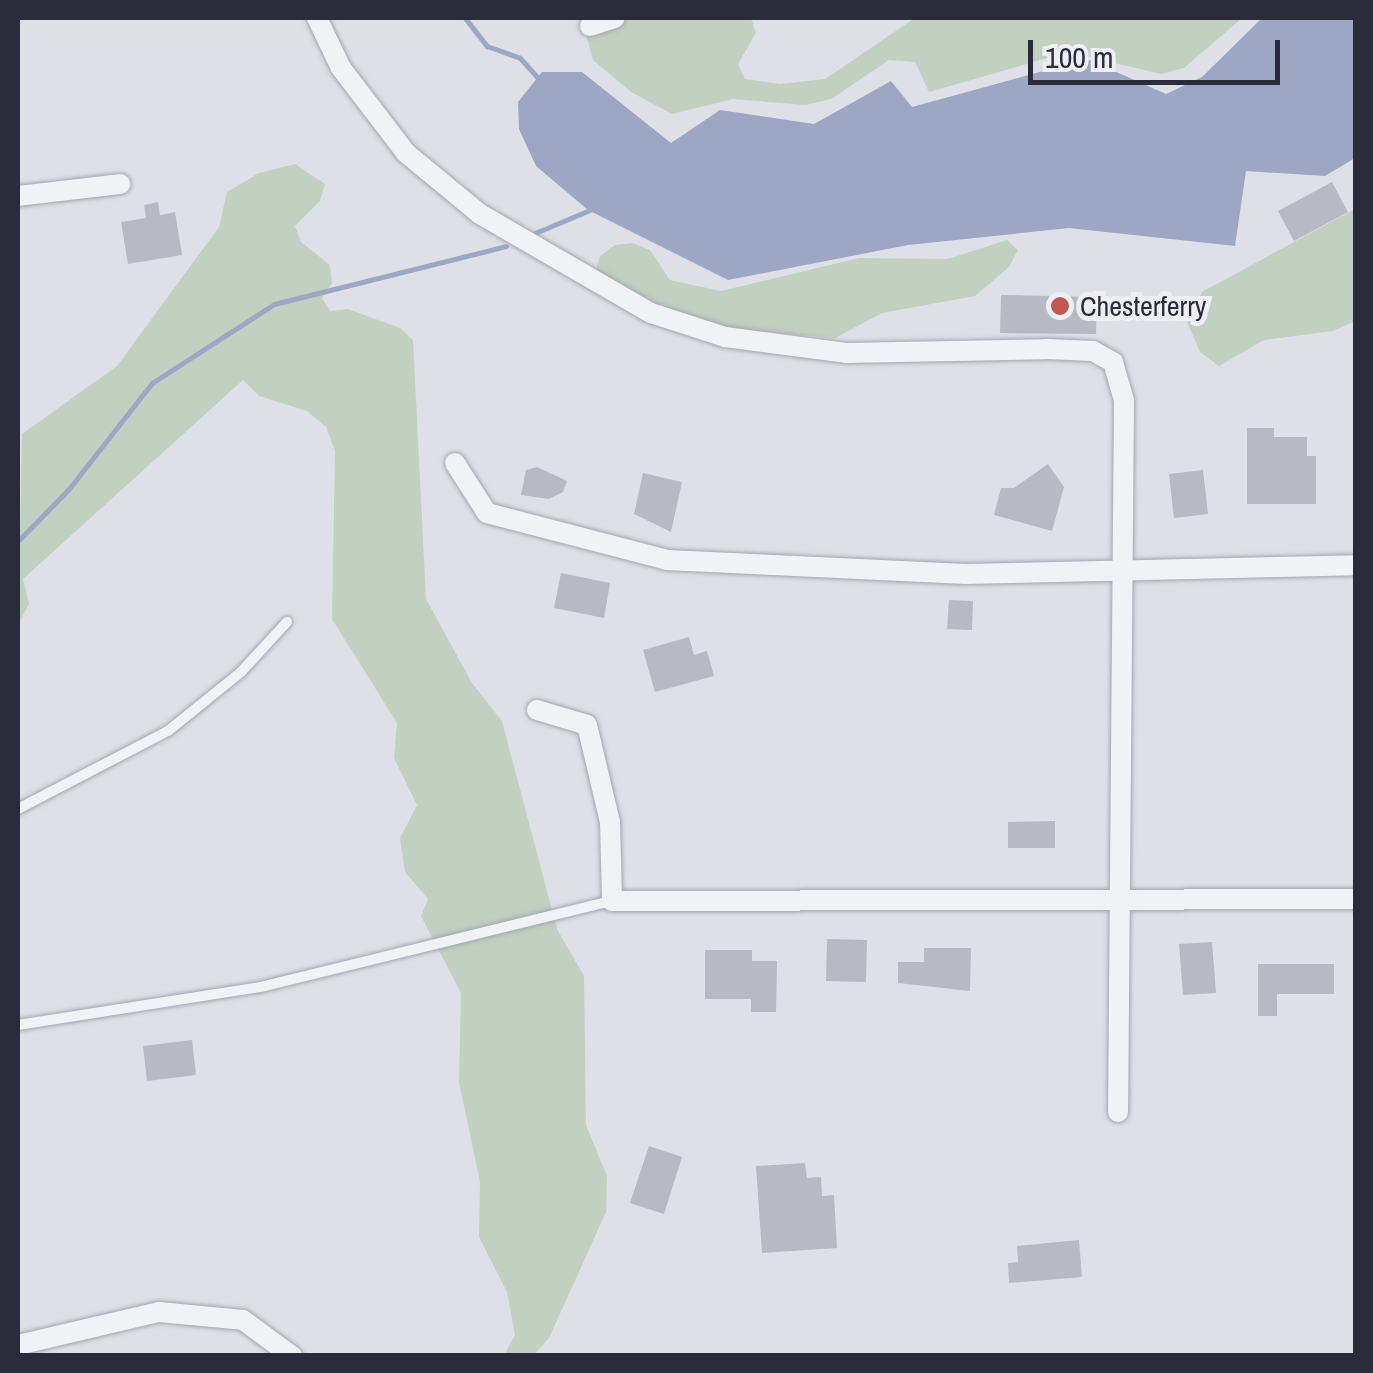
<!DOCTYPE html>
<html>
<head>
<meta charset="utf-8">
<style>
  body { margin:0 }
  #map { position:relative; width:1373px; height:1373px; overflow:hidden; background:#dfe0e7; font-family:"Archivo Narrow",sans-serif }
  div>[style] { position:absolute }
  .green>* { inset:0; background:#c1d0c1 }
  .water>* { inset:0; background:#9da7c4 }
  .stream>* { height:5px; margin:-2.5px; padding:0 2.5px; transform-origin:2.5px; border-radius:2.5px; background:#9da7c4 }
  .building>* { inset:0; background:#b7b9c3 }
  .roads { filter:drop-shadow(0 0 2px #a5a6b0) drop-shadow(0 0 2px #a5a6b0) }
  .service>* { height:10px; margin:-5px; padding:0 5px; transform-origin:5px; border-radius:5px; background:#f1f2f6 }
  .minor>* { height:20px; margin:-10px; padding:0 10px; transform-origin:10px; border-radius:10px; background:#f1f2f6 }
  .dots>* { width:28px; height:28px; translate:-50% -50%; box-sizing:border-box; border:5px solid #eeeff5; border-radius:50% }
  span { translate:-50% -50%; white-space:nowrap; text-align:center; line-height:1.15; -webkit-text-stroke:10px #eeeff5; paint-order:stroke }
  .poi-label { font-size:28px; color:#2a2c3c }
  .left { translate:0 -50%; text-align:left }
  .frame { position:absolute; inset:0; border:20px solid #2a2c3c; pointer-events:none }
  .scale { position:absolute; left:1028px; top:40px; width:252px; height:45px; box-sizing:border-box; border:5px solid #2a2c3c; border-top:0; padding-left:12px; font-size:30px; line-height:35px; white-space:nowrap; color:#2a2c3c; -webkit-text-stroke:8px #eeeff5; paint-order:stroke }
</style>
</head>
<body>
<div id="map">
  <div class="green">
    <div style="clip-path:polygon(603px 18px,751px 18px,756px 33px,738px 64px,745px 79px,780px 84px,825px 79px,915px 18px,1242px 18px,1184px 68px,1161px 74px,1068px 52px,929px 92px,915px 62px,889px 60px,831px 99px,806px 105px,733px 99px,672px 114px,631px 92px,593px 60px,586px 35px)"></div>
    <div style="clip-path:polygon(295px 164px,325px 184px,320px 201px,295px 226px,301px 242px,330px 265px,332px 283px,322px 298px,330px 311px,348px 309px,400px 328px,413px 340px,426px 599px,472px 683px,502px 721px,557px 929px,584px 976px,586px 1125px,607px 1176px,606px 1212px,549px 1338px,534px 1355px,504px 1355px,515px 1335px,507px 1292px,479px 1237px,480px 1182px,459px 1082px,461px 993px,421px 916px,428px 899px,405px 872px,400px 838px,417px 805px,394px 758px,397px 723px,332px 619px,335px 451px,326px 427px,307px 411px,259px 396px,243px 380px,23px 579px,29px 604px,18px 625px,22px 434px,117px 366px,219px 227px,227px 192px,259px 173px)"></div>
    <div style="clip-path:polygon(1355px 209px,1355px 321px,1333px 331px,1264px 340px,1219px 366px,1200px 352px,1187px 322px,1202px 292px)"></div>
    <div style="clip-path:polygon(1007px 240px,1018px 250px,1009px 267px,975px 296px,882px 313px,835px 338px,704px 326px,620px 294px,595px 274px,600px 256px,615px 245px,633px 243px,650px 250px,670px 280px,721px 291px,859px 258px,948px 259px)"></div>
  </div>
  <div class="water">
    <div style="clip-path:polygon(1262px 18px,1355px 18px,1355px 158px,1325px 176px,1246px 171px,1235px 246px,1069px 228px,908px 245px,728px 280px,588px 210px,536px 166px,519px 129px,518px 102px,542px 72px,582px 72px,671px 143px,720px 110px,814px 124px,891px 81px,912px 107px,1087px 59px,1166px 94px,1202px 77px)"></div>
  </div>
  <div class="stream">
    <div style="left:465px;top:18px;width:36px;rotate:52deg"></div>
    <div style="left:487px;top:46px;width:35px;rotate:20deg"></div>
    <div style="left:520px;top:58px;width:31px;rotate:48deg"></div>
    <div style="left:535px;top:233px;width:62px;rotate:-22.8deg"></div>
    <div style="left:18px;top:541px;width:71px;rotate:-45.6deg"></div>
    <div style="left:68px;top:490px;width:136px;rotate:-51.9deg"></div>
    <div style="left:152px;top:383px;width:145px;rotate:-32.9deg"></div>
    <div style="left:274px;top:304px;width:239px;rotate:-14deg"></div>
  </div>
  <div class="building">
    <div style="clip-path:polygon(1332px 182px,1348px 212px,1294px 241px,1278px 211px)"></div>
    <div style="clip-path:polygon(158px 202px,160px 215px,175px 212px,182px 255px,128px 264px,121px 222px,146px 218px,144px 205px)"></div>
    <div style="clip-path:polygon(1001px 295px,1097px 297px,1096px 334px,1000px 333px)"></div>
    <div style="clip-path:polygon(1247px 428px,1274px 428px,1274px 437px,1307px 437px,1307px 456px,1316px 456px,1316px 504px,1247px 504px)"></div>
    <div style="clip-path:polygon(1048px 464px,1064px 487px,1052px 531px,994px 515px,1001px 488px,1014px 488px)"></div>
    <div style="clip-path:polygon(537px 467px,567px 481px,563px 492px,549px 499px,521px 495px,526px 470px)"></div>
    <div style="clip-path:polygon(1203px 470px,1208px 514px,1174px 518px,1169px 474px)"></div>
    <div style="clip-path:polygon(643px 473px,682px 482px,671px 532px,634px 514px)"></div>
    <div style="clip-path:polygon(561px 573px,610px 583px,604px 618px,554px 608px)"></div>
    <div style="clip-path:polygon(949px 600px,973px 601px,972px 630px,947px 629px)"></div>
    <div style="clip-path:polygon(689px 637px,694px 655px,707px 651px,714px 676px,655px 692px,643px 650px)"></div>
    <div style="clip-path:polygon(1055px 821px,1055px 848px,1008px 848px,1008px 822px)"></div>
    <div style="clip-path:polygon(827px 939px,867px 940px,866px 982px,826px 981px)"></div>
    <div style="clip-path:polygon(1212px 942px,1216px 993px,1183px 995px,1179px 944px)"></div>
    <div style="clip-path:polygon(924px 948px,971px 948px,970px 991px,898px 983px,898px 962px,924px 962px)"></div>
    <div style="clip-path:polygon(705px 950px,752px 950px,752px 961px,777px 961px,776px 1012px,751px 1012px,751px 999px,705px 999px)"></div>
    <div style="clip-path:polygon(1258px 964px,1334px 964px,1334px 994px,1277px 994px,1277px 1016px,1258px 1016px)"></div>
    <div style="clip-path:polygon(192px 1040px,196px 1075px,147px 1081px,143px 1046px)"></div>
    <div style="clip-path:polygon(649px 1146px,682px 1157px,664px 1214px,630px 1203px)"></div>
    <div style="clip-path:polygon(805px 1163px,807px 1178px,821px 1177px,822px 1196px,834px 1195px,837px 1248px,762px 1253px,756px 1166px)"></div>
    <div style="clip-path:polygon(1079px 1240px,1082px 1277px,1009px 1283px,1008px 1263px,1018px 1262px,1017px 1246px)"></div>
  </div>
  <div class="roads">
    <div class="service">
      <div style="left:18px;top:809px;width:169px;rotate:-27.5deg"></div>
      <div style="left:168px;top:731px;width:94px;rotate:-38.9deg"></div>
      <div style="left:241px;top:672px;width:68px;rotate:-47.4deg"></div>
      <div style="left:18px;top:1025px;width:246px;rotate:-8.9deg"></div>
      <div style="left:261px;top:987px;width:361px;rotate:-13.8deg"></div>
    </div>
    <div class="minor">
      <div style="left:317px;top:18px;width:55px;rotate:64.4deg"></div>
      <div style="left:341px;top:68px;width:107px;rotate:52.6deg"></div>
      <div style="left:406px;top:153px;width:96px;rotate:39.5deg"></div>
      <div style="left:480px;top:214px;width:198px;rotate:30.1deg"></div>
      <div style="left:651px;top:313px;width:78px;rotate:18deg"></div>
      <div style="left:725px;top:337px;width:122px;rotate:7.5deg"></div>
      <div style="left:846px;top:353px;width:200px;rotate:-1.1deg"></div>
      <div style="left:1046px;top:349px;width:47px;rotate:2.4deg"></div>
      <div style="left:1093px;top:351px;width:23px;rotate:29deg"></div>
      <div style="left:1113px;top:362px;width:40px;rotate:74deg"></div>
      <div style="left:1124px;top:400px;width:712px;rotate:90.48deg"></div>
      <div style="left:590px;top:26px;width:26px;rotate:-18deg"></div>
      <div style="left:18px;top:196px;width:103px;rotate:-6.7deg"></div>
      <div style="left:455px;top:463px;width:59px;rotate:57.4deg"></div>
      <div style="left:487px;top:513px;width:186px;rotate:14.6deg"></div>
      <div style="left:667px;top:560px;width:299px;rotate:2.7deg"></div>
      <div style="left:966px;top:574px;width:390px;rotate:-1.3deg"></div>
      <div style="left:537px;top:710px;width:52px;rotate:16.7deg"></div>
      <div style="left:587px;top:725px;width:100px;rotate:76.7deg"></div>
      <div style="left:610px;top:822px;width:79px;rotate:88.5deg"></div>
      <div style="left:612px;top:901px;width:744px;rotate:-0.15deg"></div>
      <div style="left:18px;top:1345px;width:145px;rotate:-13.2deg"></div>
      <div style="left:159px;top:1312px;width:84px;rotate:5.4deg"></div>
      <div style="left:243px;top:1320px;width:61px;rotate:36.3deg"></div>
    </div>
  </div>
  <div class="dots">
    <div style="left:1060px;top:306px;background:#c0584f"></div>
  </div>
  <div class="poi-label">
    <span class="left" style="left:1080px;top:306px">Chesterferry</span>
  </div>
  <div class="frame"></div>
  <div class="scale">100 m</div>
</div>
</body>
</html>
